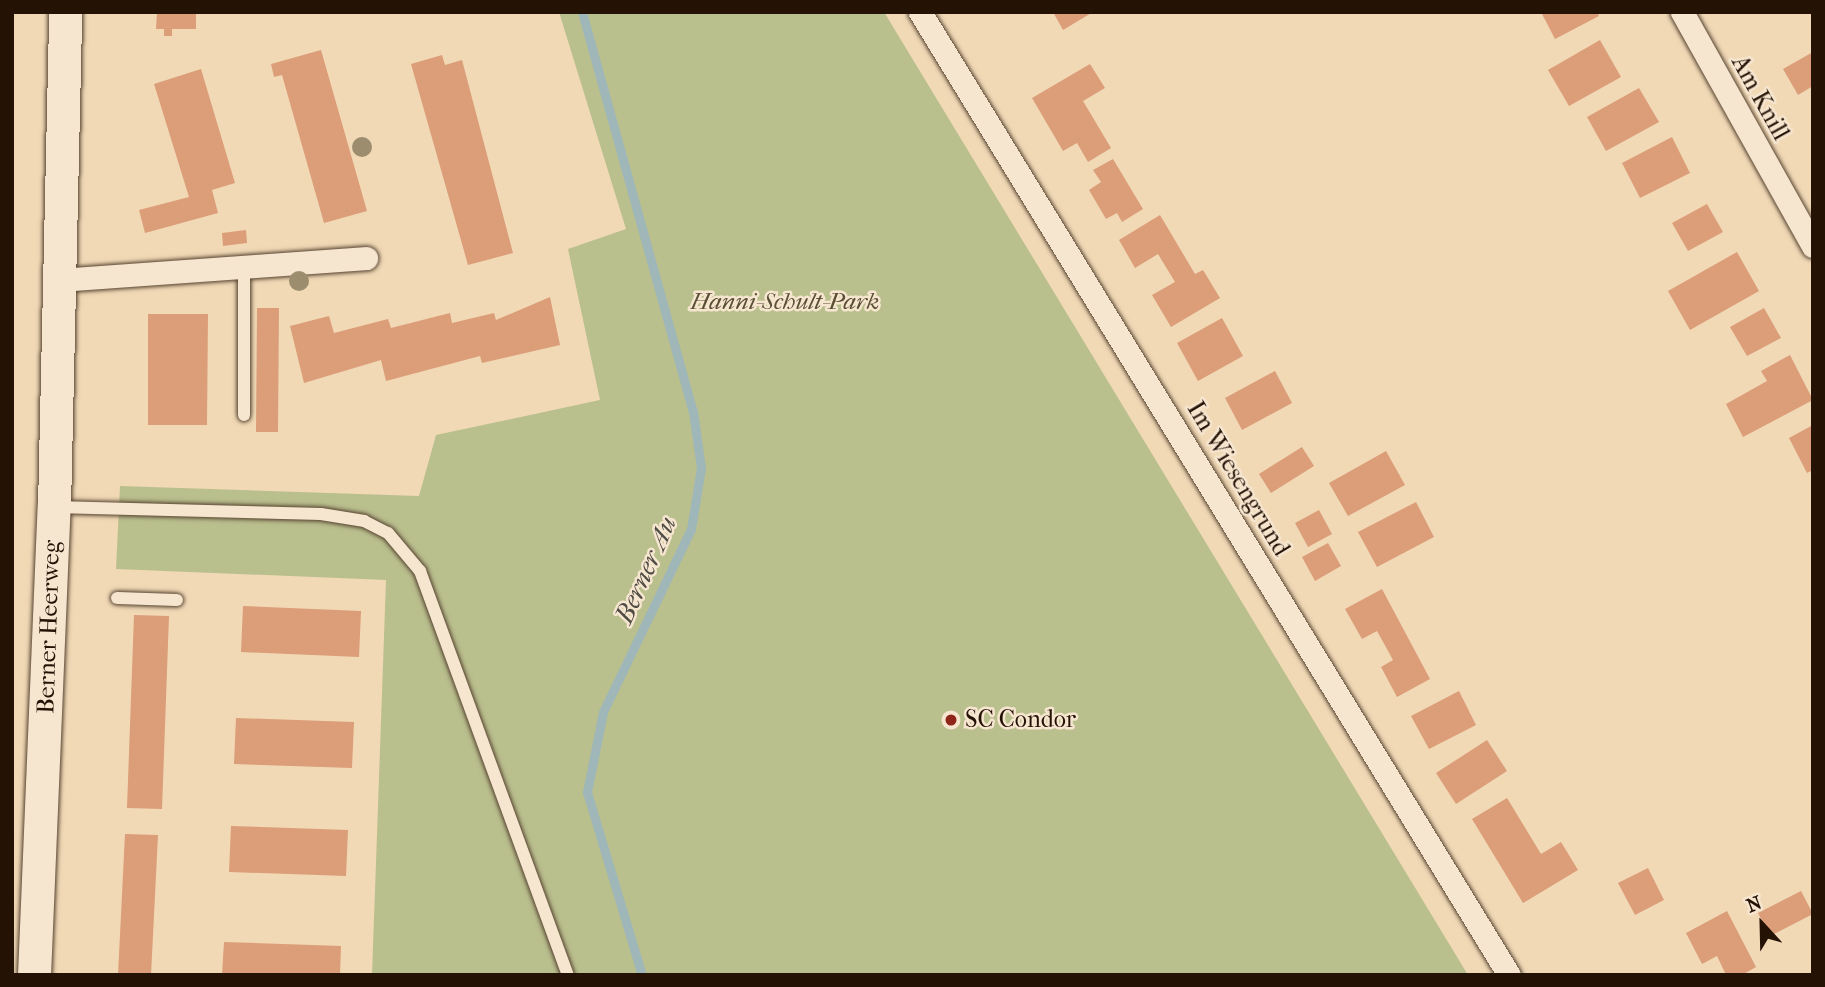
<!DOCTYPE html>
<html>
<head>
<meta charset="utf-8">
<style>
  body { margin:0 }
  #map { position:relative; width:1825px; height:987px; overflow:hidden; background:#f1d9b6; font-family:"IM FELL French Canon",serif }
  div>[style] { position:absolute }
  .green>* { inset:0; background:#babf8e }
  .stream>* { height:9px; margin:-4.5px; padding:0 4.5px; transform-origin:4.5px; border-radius:4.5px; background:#9fb7b8 }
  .building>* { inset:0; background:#dc9d79 }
  .roads { filter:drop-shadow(0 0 2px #574431) drop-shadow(0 0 2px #574431) }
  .service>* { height:12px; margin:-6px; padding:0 6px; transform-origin:6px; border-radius:6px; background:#f6e6d0 }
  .minor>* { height:23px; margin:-11.5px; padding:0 11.5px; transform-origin:11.5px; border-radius:11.5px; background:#f6e6d0 }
  .secondary>* { height:33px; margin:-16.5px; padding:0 16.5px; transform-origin:16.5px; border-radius:16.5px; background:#f6e6d0 }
  .trees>* { width:20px; height:20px; margin:-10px; border-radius:50%; background:#9d8d6f }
  .dots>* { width:19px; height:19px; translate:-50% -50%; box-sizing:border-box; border:4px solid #f6e6d0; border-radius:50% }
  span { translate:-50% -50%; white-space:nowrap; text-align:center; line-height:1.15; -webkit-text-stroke:5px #f6e6d0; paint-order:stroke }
  .street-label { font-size:24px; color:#241205 }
  .park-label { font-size:24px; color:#584f35; font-style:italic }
  .poi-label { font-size:24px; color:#241205 }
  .left { translate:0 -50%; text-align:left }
  .water-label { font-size:26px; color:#4f4c44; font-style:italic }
  .frame { position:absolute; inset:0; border:14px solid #241205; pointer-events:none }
  .north { position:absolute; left:1727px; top:889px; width:70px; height:70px; -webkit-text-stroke:5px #f6e6d0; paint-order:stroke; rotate:338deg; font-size:19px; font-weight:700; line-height:28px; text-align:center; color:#241205 }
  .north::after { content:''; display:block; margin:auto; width:24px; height:32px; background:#241205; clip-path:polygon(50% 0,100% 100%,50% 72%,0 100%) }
</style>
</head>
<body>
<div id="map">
  <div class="green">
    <div style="clip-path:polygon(559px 12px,884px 12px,1468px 975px,372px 975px,386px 580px,116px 569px,120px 486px,419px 496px,436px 435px,600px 400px,568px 249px,626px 229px)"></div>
  </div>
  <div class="stream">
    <div style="left:582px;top:12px;width:414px;rotate:74.5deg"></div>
    <div style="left:693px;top:411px;width:58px;rotate:82deg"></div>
    <div style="left:701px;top:468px;width:62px;rotate:99.3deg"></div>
    <div style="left:691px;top:529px;width:203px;rotate:115.7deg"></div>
    <div style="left:603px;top:712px;width:82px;rotate:101.3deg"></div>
    <div style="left:587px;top:792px;width:191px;rotate:73.3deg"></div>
  </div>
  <div class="building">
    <div style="clip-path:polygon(157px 12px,196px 12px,196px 29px,172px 29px,172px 36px,164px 36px,164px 29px,156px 29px)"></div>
    <div style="clip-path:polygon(1053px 12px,1093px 12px,1063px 30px)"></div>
    <div style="clip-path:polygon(1541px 12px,1597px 12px,1599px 16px,1555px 39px)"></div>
    <div style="clip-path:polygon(1600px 40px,1621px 77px,1569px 106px,1548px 70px)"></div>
    <div style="clip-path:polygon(321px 50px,367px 211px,324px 223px,282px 75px,274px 77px,271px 64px)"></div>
    <div style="clip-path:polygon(1813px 52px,1813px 86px,1798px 95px,1783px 69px)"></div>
    <div style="clip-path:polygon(442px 55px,445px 65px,462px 60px,513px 253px,468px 265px,411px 64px)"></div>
    <div style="clip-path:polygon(1090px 64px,1105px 88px,1083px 101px,1111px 148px,1088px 162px,1077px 143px,1063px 151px,1032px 98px)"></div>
    <div style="clip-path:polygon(201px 69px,235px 183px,212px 190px,218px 213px,145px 233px,139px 210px,189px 197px,154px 84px)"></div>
    <div style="clip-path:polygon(1639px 88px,1659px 122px,1606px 151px,1587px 117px)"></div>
    <div style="clip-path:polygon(1672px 137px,1690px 173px,1640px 198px,1622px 163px)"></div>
    <div style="clip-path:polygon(1113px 159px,1143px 209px,1122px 222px,1117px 213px,1106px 219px,1089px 190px,1101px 182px,1093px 170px)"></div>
    <div style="clip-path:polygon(1707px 204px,1723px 232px,1688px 251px,1672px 223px)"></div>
    <div style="clip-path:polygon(1160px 215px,1195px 274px,1203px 270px,1220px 298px,1171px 327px,1152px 295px,1175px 282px,1158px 254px,1135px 268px,1119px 240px)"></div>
    <div style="clip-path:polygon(246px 230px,247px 243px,223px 246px,222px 233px)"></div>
    <div style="clip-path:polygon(1737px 252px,1759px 291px,1690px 330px,1668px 291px)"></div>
    <div style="clip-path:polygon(550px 297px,560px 345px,482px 363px,480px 356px,386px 381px,381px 360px,304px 383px,290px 326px,329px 316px,334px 333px,388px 319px,391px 328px,450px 313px,452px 323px,494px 313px,496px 320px)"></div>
    <div style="clip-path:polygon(257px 308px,279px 308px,278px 432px,256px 432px)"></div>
    <div style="clip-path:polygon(1764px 308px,1781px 338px,1747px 356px,1730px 327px)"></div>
    <div style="clip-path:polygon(148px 314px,208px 314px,207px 425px,148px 425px)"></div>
    <div style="clip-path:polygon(1222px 318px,1243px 356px,1198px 381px,1177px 343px)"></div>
    <div style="clip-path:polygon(1790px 355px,1813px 400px,1743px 437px,1726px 404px,1767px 381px,1761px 371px)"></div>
    <div style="clip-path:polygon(1275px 371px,1292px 403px,1242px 430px,1225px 398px)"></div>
    <div style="clip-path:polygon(1813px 425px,1813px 470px,1807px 473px,1789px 438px)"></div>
    <div style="clip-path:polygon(1302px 447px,1314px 466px,1271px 493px,1259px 474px)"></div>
    <div style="clip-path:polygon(1386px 451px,1405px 485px,1348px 516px,1329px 483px)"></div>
    <div style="clip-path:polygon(1416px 502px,1434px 537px,1377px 567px,1358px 532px)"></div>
    <div style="clip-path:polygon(1319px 510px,1332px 534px,1308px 547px,1295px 523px)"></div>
    <div style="clip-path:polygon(1328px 543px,1341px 566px,1315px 581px,1302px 557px)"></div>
    <div style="clip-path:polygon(1382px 589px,1430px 679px,1397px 697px,1381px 667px,1393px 660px,1377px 631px,1362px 639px,1345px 609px)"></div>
    <div style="clip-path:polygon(243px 606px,361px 611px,359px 657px,241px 652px)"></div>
    <div style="clip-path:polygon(134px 615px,169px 616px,162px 809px,127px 808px)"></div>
    <div style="clip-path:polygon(1459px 691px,1476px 725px,1429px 749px,1411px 716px)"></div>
    <div style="clip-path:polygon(236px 718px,354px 722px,352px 768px,234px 764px)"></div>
    <div style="clip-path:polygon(1487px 740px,1507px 771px,1456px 804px,1436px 773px)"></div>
    <div style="clip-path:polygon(1507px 798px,1541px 854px,1561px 842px,1578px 870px,1523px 903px,1472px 819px)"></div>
    <div style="clip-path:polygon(231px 826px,348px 830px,346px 876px,229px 872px)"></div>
    <div style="clip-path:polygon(125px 834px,158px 835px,151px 975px,118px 975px)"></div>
    <div style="clip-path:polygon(1648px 868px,1664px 900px,1635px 915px,1618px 883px)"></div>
    <div style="clip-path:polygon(1801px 891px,1813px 914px,1770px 936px,1758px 913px)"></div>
    <div style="clip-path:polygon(1727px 911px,1756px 967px,1742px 975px,1726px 975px,1717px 956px,1702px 964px,1686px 933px)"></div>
    <div style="clip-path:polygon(224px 942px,341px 946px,340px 975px,222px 975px)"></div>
  </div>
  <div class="roads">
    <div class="service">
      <div style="left:244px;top:415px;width:149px;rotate:-90deg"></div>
      <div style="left:55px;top:507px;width:266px;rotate:1.5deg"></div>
      <div style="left:321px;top:514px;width:44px;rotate:9.2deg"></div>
      <div style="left:364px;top:521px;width:27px;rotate:27deg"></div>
      <div style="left:388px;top:533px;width:50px;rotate:49.9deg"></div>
      <div style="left:420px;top:571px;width:430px;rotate:69.9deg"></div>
      <div style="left:117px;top:598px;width:60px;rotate:1.9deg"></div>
    </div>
    <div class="minor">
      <div style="left:920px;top:12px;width:1129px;rotate:58.55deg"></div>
      <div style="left:1682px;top:12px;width:268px;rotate:60.8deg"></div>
      <div style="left:60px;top:280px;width:307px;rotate:-4.1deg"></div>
    </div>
    <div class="secondary">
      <div style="left:34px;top:975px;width:468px;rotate:-87.6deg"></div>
      <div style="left:54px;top:507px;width:495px;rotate:-88.7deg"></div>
    </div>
  </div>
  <div class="trees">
    <div style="left:362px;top:147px"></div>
    <div style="left:299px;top:281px"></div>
  </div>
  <div class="dots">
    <div style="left:951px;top:720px;background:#8f2418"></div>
  </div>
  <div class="street-label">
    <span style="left:1760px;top:98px;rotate:61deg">Am Knill</span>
    <span style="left:1238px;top:479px;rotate:59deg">Im Wiesengrund</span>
    <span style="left:49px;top:627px;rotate:-88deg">Berner Heerweg</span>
  </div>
  <div class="park-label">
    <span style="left:785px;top:302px">Hanni-Schult-Park</span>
  </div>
  <div class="poi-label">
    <span class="left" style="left:965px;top:720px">SC Condor</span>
  </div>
  <div class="water-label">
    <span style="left:646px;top:570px;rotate:-66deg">Berner Au</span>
  </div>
  <div class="frame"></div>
  <div class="north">N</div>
</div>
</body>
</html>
